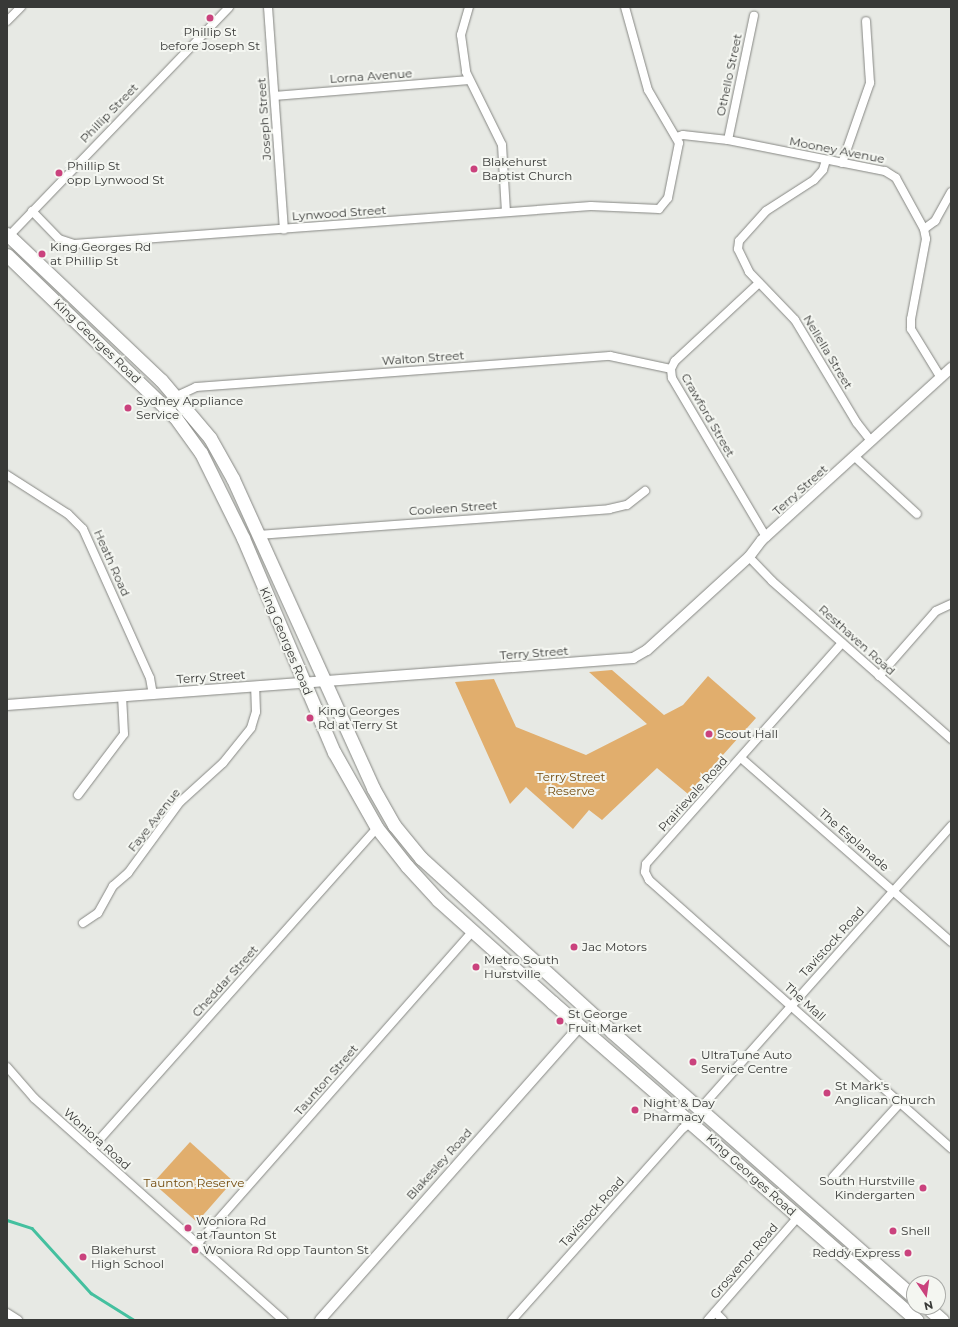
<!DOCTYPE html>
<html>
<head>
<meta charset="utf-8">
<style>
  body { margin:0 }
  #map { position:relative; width:958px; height:1327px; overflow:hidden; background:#e7e9e4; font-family:Montserrat,sans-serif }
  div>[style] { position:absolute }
  .green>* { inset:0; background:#e1ae6d }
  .stream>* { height:2.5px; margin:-1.25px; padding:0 1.25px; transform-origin:1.25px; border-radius:1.25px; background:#44c09f }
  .roads { filter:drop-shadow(0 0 1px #868783) drop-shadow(0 0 1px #868783) }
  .minor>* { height:8px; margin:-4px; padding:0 4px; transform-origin:4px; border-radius:4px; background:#fff }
  .tertiary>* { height:10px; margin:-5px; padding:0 5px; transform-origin:5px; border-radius:5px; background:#fff }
  .trunk>* { height:13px; margin:-6.5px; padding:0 6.5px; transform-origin:6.5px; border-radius:6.5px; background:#fff }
  .dots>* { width:11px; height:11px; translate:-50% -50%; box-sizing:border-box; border:2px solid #f4f6f1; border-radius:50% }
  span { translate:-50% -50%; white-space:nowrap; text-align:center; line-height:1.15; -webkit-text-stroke:4px #f4f6f1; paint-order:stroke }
  .poi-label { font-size:12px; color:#383937 }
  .left { translate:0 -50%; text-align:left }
  .right { translate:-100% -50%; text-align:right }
  .street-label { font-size:12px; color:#383937 }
  .park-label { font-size:12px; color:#734b0d }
  .frame { position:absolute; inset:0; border:8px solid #383937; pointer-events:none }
  .north { position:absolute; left:906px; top:1275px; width:40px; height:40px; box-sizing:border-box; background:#f4f6f1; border:1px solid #a9aaa7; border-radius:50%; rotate:167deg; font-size:11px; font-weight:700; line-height:16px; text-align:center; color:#383937 }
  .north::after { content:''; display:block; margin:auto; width:14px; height:18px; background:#ca427d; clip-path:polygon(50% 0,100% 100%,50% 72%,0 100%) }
</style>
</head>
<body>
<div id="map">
  <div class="green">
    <div style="clip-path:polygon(612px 670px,664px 715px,683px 705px,708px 676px,756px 718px,688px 794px,657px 768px,602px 820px,589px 810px,573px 829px,526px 787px,510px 804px,455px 682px,494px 679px,516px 727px,586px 755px,647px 724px,589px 672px)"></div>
    <div style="clip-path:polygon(190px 1142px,233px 1181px,197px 1222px,153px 1183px)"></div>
  </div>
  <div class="stream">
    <div style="left:7px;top:1220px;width:26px;rotate:18deg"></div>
    <div style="left:32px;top:1228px;width:88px;rotate:47.8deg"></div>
    <div style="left:91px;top:1293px;width:51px;rotate:32.1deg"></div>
  </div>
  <div class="roads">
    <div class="minor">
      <div style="left:268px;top:7px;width:223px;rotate:85.9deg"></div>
      <div style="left:469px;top:7px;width:29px;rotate:106deg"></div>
      <div style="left:461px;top:35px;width:37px;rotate:82deg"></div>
      <div style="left:466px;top:72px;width:81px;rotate:63.7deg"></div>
      <div style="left:502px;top:145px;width:67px;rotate:86.6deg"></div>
      <div style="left:7px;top:21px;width:20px;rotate:-45deg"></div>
      <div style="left:275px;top:96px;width:194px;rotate:-4.7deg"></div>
      <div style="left:676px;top:137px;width:7px;rotate:-16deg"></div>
      <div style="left:683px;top:135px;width:45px;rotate:6.3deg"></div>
      <div style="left:728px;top:140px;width:160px;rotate:11.2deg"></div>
      <div style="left:885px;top:171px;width:13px;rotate:32deg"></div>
      <div style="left:896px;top:178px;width:58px;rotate:61.2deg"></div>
      <div style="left:924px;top:229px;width:10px;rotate:79deg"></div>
      <div style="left:926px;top:239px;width:81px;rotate:100.6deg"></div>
      <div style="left:911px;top:319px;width:10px;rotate:90deg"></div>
      <div style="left:911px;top:329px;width:57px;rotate:58.5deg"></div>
      <div style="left:728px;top:140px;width:127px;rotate:-78.2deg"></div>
      <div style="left:826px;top:160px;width:10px;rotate:107deg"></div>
      <div style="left:823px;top:170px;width:13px;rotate:132deg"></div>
      <div style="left:814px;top:180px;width:57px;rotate:147.1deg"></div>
      <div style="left:766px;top:211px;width:40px;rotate:132deg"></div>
      <div style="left:739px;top:241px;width:8px;rotate:97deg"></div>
      <div style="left:738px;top:249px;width:25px;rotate:64deg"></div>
      <div style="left:749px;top:272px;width:66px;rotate:46.2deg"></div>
      <div style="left:795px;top:320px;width:120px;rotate:59deg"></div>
      <div style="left:857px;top:423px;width:23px;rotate:52deg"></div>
      <div style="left:842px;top:163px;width:85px;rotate:-70.7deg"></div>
      <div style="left:870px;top:83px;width:62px;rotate:-93.7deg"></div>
      <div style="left:32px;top:211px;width:39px;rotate:46deg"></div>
      <div style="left:59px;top:239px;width:16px;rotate:18deg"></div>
      <div style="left:74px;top:244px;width:518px;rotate:-4.2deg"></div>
      <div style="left:591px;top:206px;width:68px;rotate:2.5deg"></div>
      <div style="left:659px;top:209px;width:14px;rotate:-51deg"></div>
      <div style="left:668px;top:198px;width:56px;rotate:-78.7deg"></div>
      <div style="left:679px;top:143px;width:61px;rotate:-120.3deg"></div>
      <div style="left:648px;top:90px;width:86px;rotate:-105.5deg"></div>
      <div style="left:924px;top:229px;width:14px;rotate:-36deg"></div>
      <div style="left:935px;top:221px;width:33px;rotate:-61deg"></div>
      <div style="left:7px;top:238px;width:320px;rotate:-46.1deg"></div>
      <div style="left:759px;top:283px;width:115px;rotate:137.1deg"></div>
      <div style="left:675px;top:361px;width:9px;rotate:117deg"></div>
      <div style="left:671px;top:369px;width:9px;rotate:84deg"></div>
      <div style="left:672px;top:378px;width:185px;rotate:59.4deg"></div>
      <div style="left:177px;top:396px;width:21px;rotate:-25deg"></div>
      <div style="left:196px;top:387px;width:415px;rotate:-4.3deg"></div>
      <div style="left:610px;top:356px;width:62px;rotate:12deg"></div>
      <div style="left:855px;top:457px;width:84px;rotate:42.6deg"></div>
      <div style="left:7px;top:475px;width:72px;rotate:32.6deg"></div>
      <div style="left:68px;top:514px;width:21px;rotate:45deg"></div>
      <div style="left:83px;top:529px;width:163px;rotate:65.8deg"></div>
      <div style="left:150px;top:678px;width:17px;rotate:80deg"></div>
      <div style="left:258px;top:535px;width:352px;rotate:-4.2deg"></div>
      <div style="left:609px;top:509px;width:18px;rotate:-13deg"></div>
      <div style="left:627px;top:505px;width:23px;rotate:-38deg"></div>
      <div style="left:749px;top:557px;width:33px;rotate:46deg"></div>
      <div style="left:772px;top:581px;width:239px;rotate:41.4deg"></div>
      <div style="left:842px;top:643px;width:295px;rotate:131.6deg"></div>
      <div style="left:646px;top:864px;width:8px;rotate:97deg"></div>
      <div style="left:645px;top:872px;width:9px;rotate:63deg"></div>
      <div style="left:649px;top:880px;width:404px;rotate:41.6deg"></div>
      <div style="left:879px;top:676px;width:86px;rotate:-48.8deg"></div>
      <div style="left:936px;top:611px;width:17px;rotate:-25deg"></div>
      <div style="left:741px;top:758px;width:279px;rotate:41.2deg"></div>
      <div style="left:78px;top:795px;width:76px;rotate:-53deg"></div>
      <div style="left:124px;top:734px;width:37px;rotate:-93deg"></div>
      <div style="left:83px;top:923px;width:18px;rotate:-34deg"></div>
      <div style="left:98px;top:913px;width:31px;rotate:-61deg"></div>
      <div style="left:113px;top:886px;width:20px;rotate:-41deg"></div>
      <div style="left:128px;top:873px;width:88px;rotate:-53.8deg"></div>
      <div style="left:180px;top:802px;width:58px;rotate:-42.2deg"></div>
      <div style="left:223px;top:763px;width:45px;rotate:-51.3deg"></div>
      <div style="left:251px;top:728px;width:17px;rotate:-73deg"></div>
      <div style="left:256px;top:712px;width:25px;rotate:-92deg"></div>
      <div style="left:7px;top:1067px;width:41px;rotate:48.9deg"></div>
      <div style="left:34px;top:1098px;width:334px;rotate:41.7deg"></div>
      <div style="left:699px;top:1110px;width:380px;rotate:-48.4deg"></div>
      <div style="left:91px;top:1149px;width:430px;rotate:-48.3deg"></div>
      <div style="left:833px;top:1177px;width:100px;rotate:-47.8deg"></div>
      <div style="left:197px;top:1244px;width:417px;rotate:-48.6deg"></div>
      <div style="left:715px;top:1312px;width:11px;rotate:45deg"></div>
      <div style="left:7px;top:1313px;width:13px;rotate:32deg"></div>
      <div style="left:512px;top:1320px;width:256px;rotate:-48.3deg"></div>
      <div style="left:682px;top:1129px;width:11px;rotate:-38deg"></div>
      <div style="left:708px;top:1320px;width:137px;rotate:-48.9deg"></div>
    </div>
    <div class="tertiary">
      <div style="left:7px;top:705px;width:628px;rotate:-4.29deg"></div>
      <div style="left:633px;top:658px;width:16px;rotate:-30deg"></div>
      <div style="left:647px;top:650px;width:138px;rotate:-42.4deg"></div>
      <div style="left:749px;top:557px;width:21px;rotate:-53deg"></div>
      <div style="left:762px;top:540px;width:256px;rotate:-42.3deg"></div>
      <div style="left:320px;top:1320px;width:392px;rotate:-48.5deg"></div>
    </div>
    <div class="trunk">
      <div style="left:7px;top:234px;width:212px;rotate:43.5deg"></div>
      <div style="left:161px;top:380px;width:76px;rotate:49.8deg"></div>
      <div style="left:210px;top:438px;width:47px;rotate:60.7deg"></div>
      <div style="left:233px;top:479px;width:339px;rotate:65.6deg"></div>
      <div style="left:373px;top:788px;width:43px;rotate:60.4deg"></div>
      <div style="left:394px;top:825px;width:43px;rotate:50.7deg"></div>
      <div style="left:421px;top:858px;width:258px;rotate:42.3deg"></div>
      <div style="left:612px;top:1032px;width:402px;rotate:41.3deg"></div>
      <div style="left:7px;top:255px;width:233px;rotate:44deg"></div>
      <div style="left:175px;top:417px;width:44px;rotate:54.2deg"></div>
      <div style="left:201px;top:453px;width:95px;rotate:63.7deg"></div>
      <div style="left:243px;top:538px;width:233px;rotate:67deg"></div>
      <div style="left:334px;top:752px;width:87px;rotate:60.5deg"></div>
      <div style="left:377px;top:828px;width:48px;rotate:51.7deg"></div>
      <div style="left:407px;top:866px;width:46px;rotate:47.6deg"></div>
      <div style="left:438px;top:900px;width:153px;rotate:41.8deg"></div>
      <div style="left:552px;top:1002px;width:484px;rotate:41.1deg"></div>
      <div style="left:927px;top:1307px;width:20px;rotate:41deg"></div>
    </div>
  </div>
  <div class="dots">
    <div style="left:210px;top:18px;background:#ca427d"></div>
    <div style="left:474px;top:169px;background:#ca427d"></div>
    <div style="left:59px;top:173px;background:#ca427d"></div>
    <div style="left:42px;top:254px;background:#ca427d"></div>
    <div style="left:128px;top:408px;background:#ca427d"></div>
    <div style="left:310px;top:718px;background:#ca427d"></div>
    <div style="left:709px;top:734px;background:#ca427d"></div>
    <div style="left:574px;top:947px;background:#ca427d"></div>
    <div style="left:476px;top:967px;background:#ca427d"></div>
    <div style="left:560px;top:1021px;background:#ca427d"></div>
    <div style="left:693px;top:1062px;background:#ca427d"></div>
    <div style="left:827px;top:1093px;background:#ca427d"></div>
    <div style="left:635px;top:1110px;background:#ca427d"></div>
    <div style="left:923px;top:1188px;background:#ca427d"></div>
    <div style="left:188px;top:1228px;background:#ca427d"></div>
    <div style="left:893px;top:1231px;background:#ca427d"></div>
    <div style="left:195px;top:1250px;background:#ca427d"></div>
    <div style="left:908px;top:1253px;background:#ca427d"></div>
    <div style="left:83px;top:1257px;background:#ca427d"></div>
  </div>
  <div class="poi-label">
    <span style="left:210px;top:39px">Phillip St<br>before Joseph St</span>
    <span class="left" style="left:482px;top:169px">Blakehurst<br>Baptist Church</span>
    <span class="left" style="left:67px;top:173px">Phillip St<br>opp Lynwood St</span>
    <span class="left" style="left:50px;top:254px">King Georges Rd<br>at Phillip St</span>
    <span class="left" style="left:136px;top:408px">Sydney Appliance<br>Service</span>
    <span class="left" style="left:318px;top:718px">King Georges<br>Rd at Terry St</span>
    <span class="left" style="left:717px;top:734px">Scout Hall</span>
    <span class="left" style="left:582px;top:947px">Jac Motors</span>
    <span class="left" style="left:484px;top:967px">Metro South<br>Hurstville</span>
    <span class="left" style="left:568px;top:1021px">St George<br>Fruit Market</span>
    <span class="left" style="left:701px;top:1062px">UltraTune Auto<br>Service Centre</span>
    <span class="left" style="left:835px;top:1093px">St Mark's<br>Anglican Church</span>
    <span class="left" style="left:643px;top:1110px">Night &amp; Day<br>Pharmacy</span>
    <span class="right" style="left:915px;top:1188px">South Hurstville<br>Kindergarten</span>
    <span class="left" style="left:196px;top:1228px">Woniora Rd<br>at Taunton St</span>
    <span class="left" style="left:901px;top:1231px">Shell</span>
    <span class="left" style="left:91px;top:1257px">Blakehurst<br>High School</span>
    <span class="left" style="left:203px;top:1250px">Woniora Rd opp Taunton St</span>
    <span class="right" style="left:900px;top:1253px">Reddy Express</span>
  </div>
  <div class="street-label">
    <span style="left:729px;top:75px;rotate:-78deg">Othello Street</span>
    <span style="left:371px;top:76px;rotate:-4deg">Lorna Avenue</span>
    <span style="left:109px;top:113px;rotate:-46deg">Phillip Street</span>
    <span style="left:264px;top:119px;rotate:-94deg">Joseph Street</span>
    <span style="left:837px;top:150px;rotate:11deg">Mooney Avenue</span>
    <span style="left:339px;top:213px;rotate:-4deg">Lynwood Street</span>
    <span style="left:97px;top:341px;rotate:44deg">King Georges Road</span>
    <span style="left:828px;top:352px;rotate:59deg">Nellella Street</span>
    <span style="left:423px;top:358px;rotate:-4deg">Walton Street</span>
    <span style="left:708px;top:415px;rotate:60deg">Crawford Street</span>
    <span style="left:800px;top:490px;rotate:-42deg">Terry Street</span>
    <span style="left:453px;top:508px;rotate:-4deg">Cooleen Street</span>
    <span style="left:112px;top:563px;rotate:66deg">Heath Road</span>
    <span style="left:857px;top:640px;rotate:42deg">Resthaven Road</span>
    <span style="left:286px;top:641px;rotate:67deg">King Georges Road</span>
    <span style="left:534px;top:653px;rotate:-4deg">Terry Street</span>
    <span style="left:211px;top:677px;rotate:-4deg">Terry Street</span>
    <span style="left:693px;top:794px;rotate:-48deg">Prairievale Road</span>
    <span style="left:154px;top:820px;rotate:-52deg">Faye Avenue</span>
    <span style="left:854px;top:840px;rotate:41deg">The Esplanade</span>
    <span style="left:832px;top:942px;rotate:-48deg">Tavistock Road</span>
    <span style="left:225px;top:981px;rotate:-48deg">Cheddar Street</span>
    <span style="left:805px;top:1002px;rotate:42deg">The Mall</span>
    <span style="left:326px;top:1080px;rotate:-49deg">Taunton Street</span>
    <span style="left:97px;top:1139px;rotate:42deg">Woniora Road</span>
    <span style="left:439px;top:1164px;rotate:-48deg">Blakesley Road</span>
    <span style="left:751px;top:1175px;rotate:42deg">King Georges Road</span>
    <span style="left:592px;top:1212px;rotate:-48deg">Tavistock Road</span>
    <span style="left:744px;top:1261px;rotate:-49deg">Grosvenor Road</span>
  </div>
  <div class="park-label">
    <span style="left:571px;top:784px">Terry Street<br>Reserve</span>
    <span style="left:194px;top:1183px">Taunton Reserve</span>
  </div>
  <div class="frame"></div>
  <div class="north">N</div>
</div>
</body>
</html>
